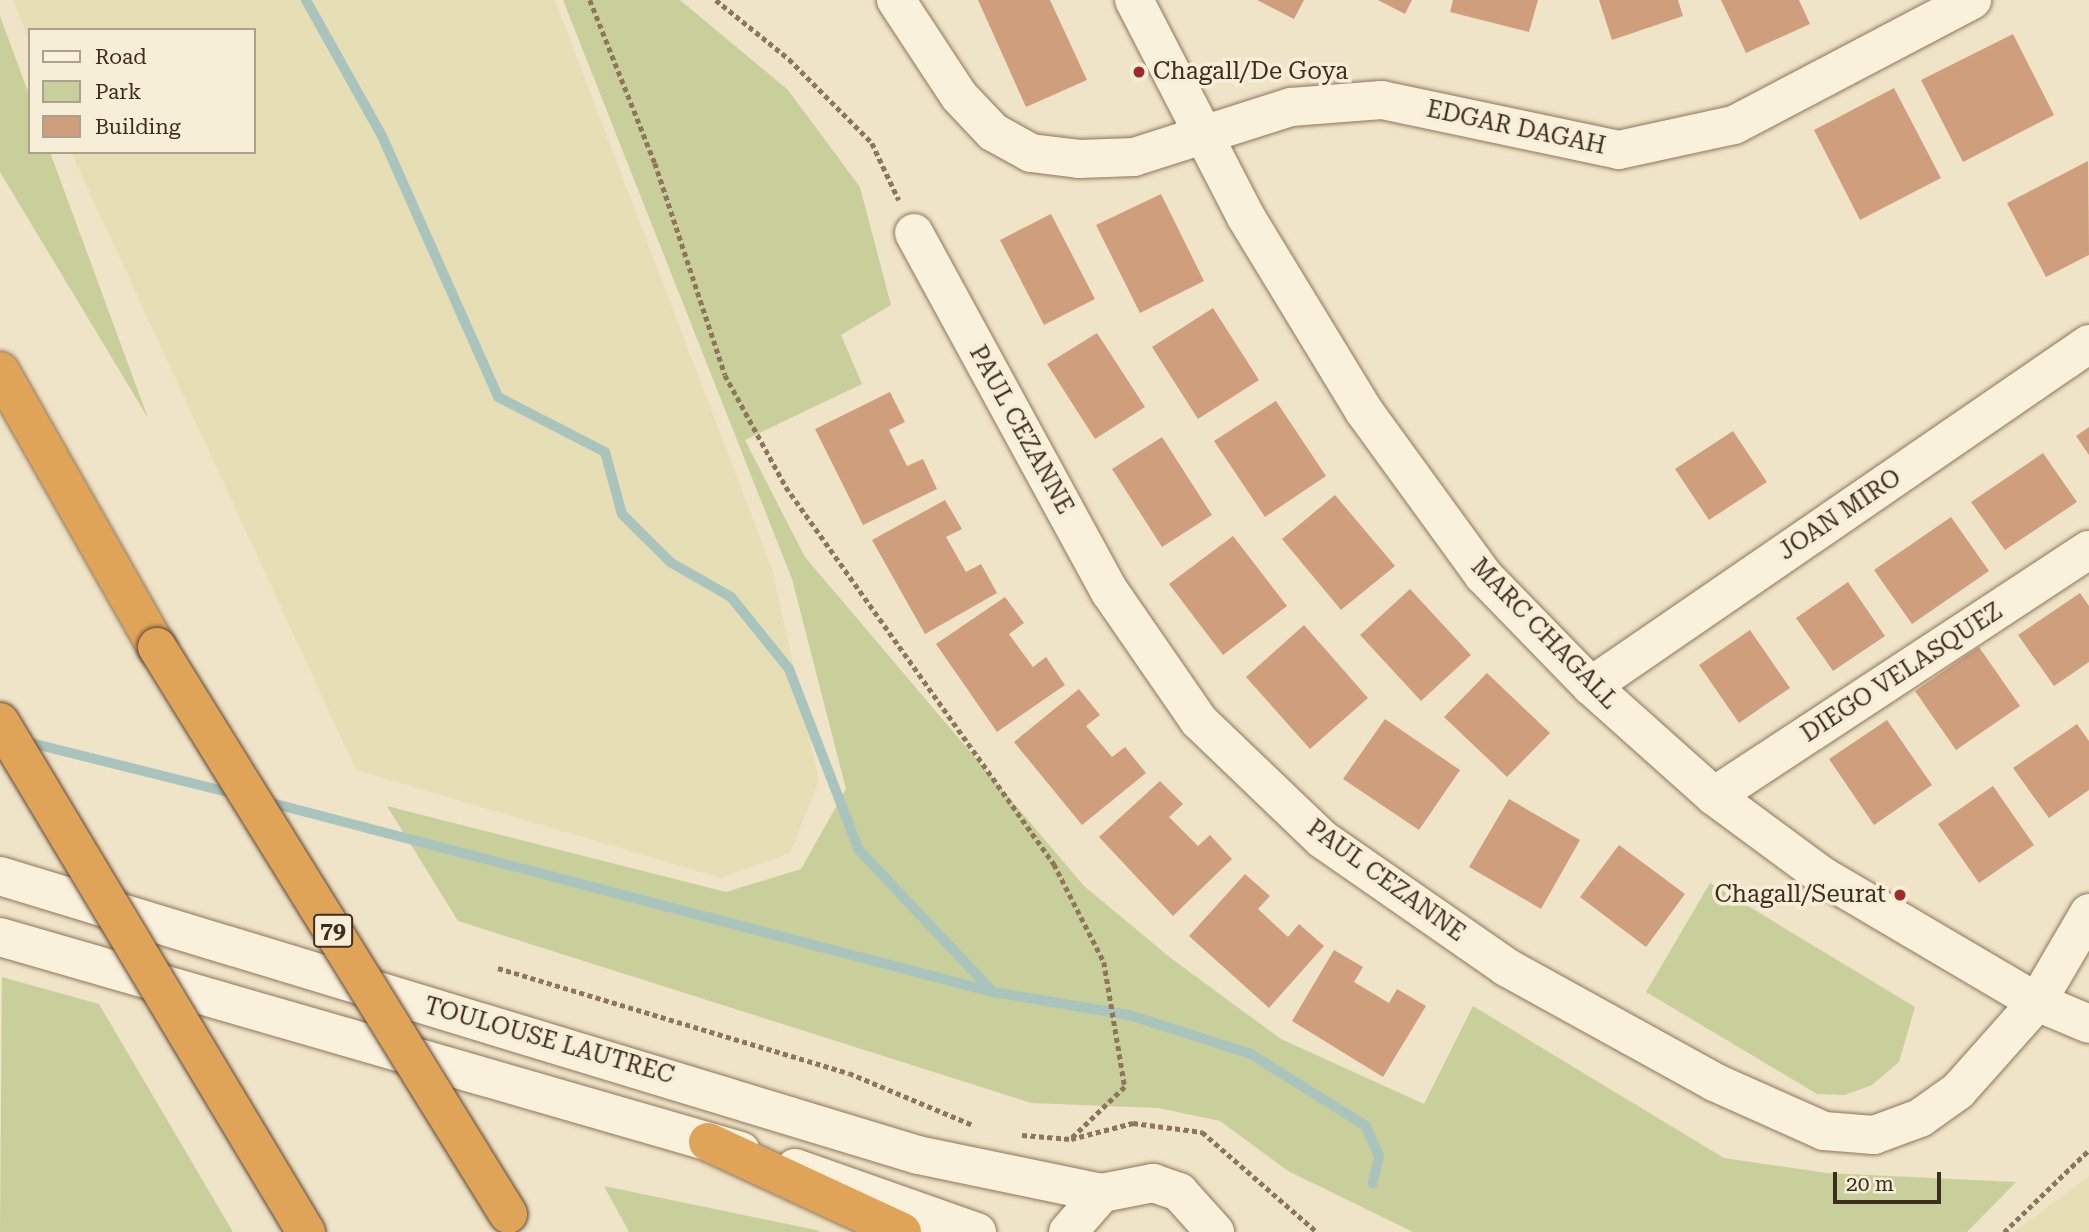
<!DOCTYPE html>
<html>
<head>
<meta charset="utf-8">
<style>
  body { margin:0 }
  #map { position:relative; width:2089px; height:1232px; overflow:hidden; background:#f0e4c8; font-family:"Roboto Serif",serif }
  div>[style] { position:absolute }
  .farmland>* { inset:0; background:#e6deb5 }
  .green>* { inset:0; background:#c9cf9b }
  .stream>* { height:10px; margin:-5px; padding:0 5px; transform-origin:5px; border-radius:5px; background:#a9c4bc }
  .building>* { inset:0; background:#cf9f7d }
  .path>* { height:4.5px; margin-top:-2.25px; transform-origin:0; background:repeating-linear-gradient(90deg,#8d765c 0 5px,transparent 0 8.5px) }
  .roads { filter:drop-shadow(0 0 2px #8d765c) drop-shadow(0 0 2px #8d765c) }
  .street>* { height:38px; margin:-19px; padding:0 19px; transform-origin:19px; border-radius:19px; background:#faf1dc }
  .secondary>* { height:38px; margin:-19px; padding:0 19px; transform-origin:19px; border-radius:19px; background:#faf1dc }
  .highway>* { height:38px; margin:-19px; padding:0 19px; transform-origin:19px; border-radius:19px; background:#e0a458 }
  .bridges { filter:drop-shadow(0 0 2px #5b4430) drop-shadow(0 0 2px #5b4430) }
  .highway-bridge>* { height:38px; margin:-19px; padding:0 19px; transform-origin:19px; border-radius:19px; background:#e0a458 }
  .dots>* { width:19px; height:19px; translate:-50% -50%; box-sizing:border-box; border:4px solid #f7eed8; border-radius:50% }
  span { translate:-50% -50%; white-space:nowrap; text-align:center; line-height:1.15; -webkit-text-stroke:7px #f7eed8; paint-order:stroke }
  .shield-label span { padding:2px 5px; background:#f7eed8; border:2px solid; border-radius:5px; -webkit-text-stroke-width:0 }
  .shield-label { font-size:23px; color:#3d2e20; font-weight:700 }
  .poi-label { font-size:24px; color:#3d2e20 }
  .left { translate:0 -50%; text-align:left }
  .right { translate:-100% -50%; text-align:right }
  .street-label { font-size:24px; color:#3d2e20 }
  .legend { position:absolute; left:28px; top:28px; width:228px; height:126px; box-sizing:border-box; background:#f7eed8; border:2px solid #ada18e; margin:0; padding:9px 12px; list-style:none; font-size:21px; color:#3d2e20 }
  .legend li { display:flex; align-items:center; gap:14px; height:35px }
  .legend b { width:35px; border:2px solid #ada18e }
  .scale { position:absolute; left:1833px; top:1172px; width:108px; height:32px; box-sizing:border-box; border:4px solid #3d2e20; border-top:0; padding-left:9px; font-size:21px; line-height:24px; white-space:nowrap; color:#3d2e20; -webkit-text-stroke:5px #f7eed8; paint-order:stroke }
</style>
</head>
<body>
<div id="map">
  <div class="farmland">
    <div style="clip-path:polygon(13px 0,555px 0,772px 569px,819px 781px,790px 853px,721px 878px,356px 770px,71px 152px,254px 152px,254px 30px,30px 30px,30px 43px)"></div>
    <div style="clip-path:polygon(2089px 1176px,2089px 1232px,2014px 1232px)"></div>
  </div>
  <div class="green">
    <div style="clip-path:polygon(563px 0,680px 0,788px 90px,860px 187px,891px 305px,841px 335px,862px 384px,745px 440px,805px 557px,1084px 886px,1172px 959px,1281px 1039px,1424px 1104px,1473px 1006px,1724px 1158px,1827px 1173px,2016px 1182px,1967px 1232px,1413px 1232px,1288px 1171px,1220px 1121px,1158px 1108px,1031px 1103px,458px 921px,387px 806px,726px 892px,801px 869px,846px 789px,792px 579px)"></div>
    <div style="clip-path:polygon(0 16px,30px 97px,30px 152px,50px 152px,148px 418px,0 172px)"></div>
    <div style="clip-path:polygon(1710px 883px,1915px 1007px,1899px 1062px,1872px 1085px,1845px 1095px,1817px 1094px,1646px 992px)"></div>
    <div style="clip-path:polygon(2px 977px,99px 1004px,233px 1232px,0 1232px)"></div>
    <div style="clip-path:polygon(604px 1186px,816px 1230px,820px 1232px,629px 1232px)"></div>
  </div>
  <div class="stream">
    <div style="left:306px;top:0;width:156px;rotate:60.8deg"></div>
    <div style="left:382px;top:136px;width:286px;rotate:66deg"></div>
    <div style="left:498px;top:397px;width:120px;rotate:27.2deg"></div>
    <div style="left:605px;top:452px;width:64px;rotate:74.7deg"></div>
    <div style="left:622px;top:514px;width:68px;rotate:45deg"></div>
    <div style="left:670px;top:562px;width:70px;rotate:29.8deg"></div>
    <div style="left:731px;top:597px;width:92px;rotate:51.1deg"></div>
    <div style="left:789px;top:669px;width:194px;rotate:68.9deg"></div>
    <div style="left:859px;top:850px;width:195px;rotate:46.7deg"></div>
    <div style="left:993px;top:992px;width:138px;rotate:9.6deg"></div>
    <div style="left:1129px;top:1015px;width:128px;rotate:17.7deg"></div>
    <div style="left:1251px;top:1054px;width:136px;rotate:32.1deg"></div>
    <div style="left:1366px;top:1126px;width:33px;rotate:67deg"></div>
    <div style="left:1379px;top:1156px;width:28px;rotate:103deg"></div>
    <div style="left:23px;top:741px;width:219px;rotate:14deg"></div>
    <div style="left:264px;top:801px;width:754px;rotate:14.68deg"></div>
  </div>
  <div class="building">
    <div style="clip-path:polygon(978px 0,1050px 0,1087px 80px,1026px 107px)"></div>
    <div style="clip-path:polygon(1257px 0,1304px 0,1294px 19px)"></div>
    <div style="clip-path:polygon(1378px 0,1412px 0,1405px 14px)"></div>
    <div style="clip-path:polygon(1453px 0,1538px 0,1529px 32px,1450px 12px)"></div>
    <div style="clip-path:polygon(1599px 0,1678px 0,1683px 16px,1612px 40px)"></div>
    <div style="clip-path:polygon(1721px 0,1799px 0,1810px 24px,1746px 53px)"></div>
    <div style="clip-path:polygon(2013px 34px,2054px 115px,1963px 162px,1921px 80px)"></div>
    <div style="clip-path:polygon(1894px 88px,1941px 178px,1860px 220px,1814px 130px)"></div>
    <div style="clip-path:polygon(2088px 161px,2089px 255px,2046px 277px,2007px 203px)"></div>
    <div style="clip-path:polygon(1161px 194px,1204px 281px,1140px 313px,1096px 225px)"></div>
    <div style="clip-path:polygon(1051px 214px,1095px 299px,1044px 325px,1000px 240px)"></div>
    <div style="clip-path:polygon(1213px 308px,1259px 380px,1198px 419px,1152px 347px)"></div>
    <div style="clip-path:polygon(1097px 333px,1145px 407px,1095px 439px,1047px 364px)"></div>
    <div style="clip-path:polygon(890px 392px,905px 422px,889px 430px,907px 466px,923px 459px,937px 489px,863px 525px,815px 429px)"></div>
    <div style="clip-path:polygon(1276px 401px,1326px 476px,1265px 517px,1214px 441px)"></div>
    <div style="clip-path:polygon(2089px 427px,2089px 455px,2076px 436px)"></div>
    <div style="clip-path:polygon(1733px 431px,1767px 482px,1709px 520px,1675px 469px)"></div>
    <div style="clip-path:polygon(1162px 437px,1212px 515px,1162px 547px,1112px 469px)"></div>
    <div style="clip-path:polygon(2043px 453px,2077px 502px,2005px 550px,1971px 502px)"></div>
    <div style="clip-path:polygon(1335px 495px,1395px 566px,1341px 610px,1282px 539px)"></div>
    <div style="clip-path:polygon(945px 500px,962px 529px,946px 537px,966px 572px,981px 564px,997px 593px,925px 634px,872px 540px)"></div>
    <div style="clip-path:polygon(1951px 517px,1989px 571px,1912px 624px,1874px 570px)"></div>
    <div style="clip-path:polygon(1233px 536px,1287px 606px,1223px 655px,1169px 584px)"></div>
    <div style="clip-path:polygon(1848px 582px,1885px 636px,1833px 671px,1796px 618px)"></div>
    <div style="clip-path:polygon(1410px 589px,1471px 655px,1421px 701px,1360px 635px)"></div>
    <div style="clip-path:polygon(2080px 593px,2089px 606px,2089px 662px,2054px 686px,2018px 635px)"></div>
    <div style="clip-path:polygon(1005px 597px,1024px 623px,1009px 634px,1033px 667px,1046px 657px,1065px 685px,997px 732px,936px 644px)"></div>
    <div style="clip-path:polygon(1304px 625px,1368px 698px,1310px 749px,1246px 677px)"></div>
    <div style="clip-path:polygon(1750px 630px,1790px 688px,1739px 723px,1699px 665px)"></div>
    <div style="clip-path:polygon(1979px 647px,2020px 706px,1956px 750px,1915px 691px)"></div>
    <div style="clip-path:polygon(1487px 673px,1550px 733px,1507px 777px,1444px 717px)"></div>
    <div style="clip-path:polygon(1079px 689px,1100px 715px,1086px 726px,1112px 757px,1125px 747px,1146px 773px,1082px 825px,1014px 742px)"></div>
    <div style="clip-path:polygon(1385px 719px,1460px 770px,1419px 830px,1343px 779px)"></div>
    <div style="clip-path:polygon(1887px 720px,1932px 785px,1874px 825px,1829px 759px)"></div>
    <div style="clip-path:polygon(2077px 724px,2089px 741px,2089px 790px,2049px 818px,2013px 768px)"></div>
    <div style="clip-path:polygon(1160px 781px,1183px 804px,1169px 817px,1198px 846px,1210px 835px,1232px 859px,1173px 916px,1099px 837px)"></div>
    <div style="clip-path:polygon(1993px 786px,2034px 845px,1979px 883px,1938px 824px)"></div>
    <div style="clip-path:polygon(1509px 799px,1580px 840px,1541px 909px,1469px 867px)"></div>
    <div style="clip-path:polygon(1619px 845px,1685px 894px,1646px 947px,1580px 897px)"></div>
    <div style="clip-path:polygon(1245px 874px,1270px 896px,1258px 909px,1288px 937px,1299px 924px,1324px 946px,1269px 1008px,1189px 936px)"></div>
    <div style="clip-path:polygon(1334px 950px,1363px 967px,1354px 982px,1389px 1003px,1397px 989px,1426px 1006px,1383px 1077px,1292px 1021px)"></div>
  </div>
  <div class="path">
    <div style="left:590px;top:0;width:175px;rotate:68.3deg"></div>
    <div style="left:655px;top:163px;width:223px;rotate:71.7deg"></div>
    <div style="left:725px;top:375px;width:128px;rotate:61.4deg"></div>
    <div style="left:786px;top:487px;width:463px;rotate:54.6deg"></div>
    <div style="left:1054px;top:864px;width:110px;rotate:63deg"></div>
    <div style="left:1104px;top:962px;width:127px;rotate:80.5deg"></div>
    <div style="left:1125px;top:1087px;width:75px;rotate:136.1deg"></div>
    <div style="left:716px;top:0;width:94px;rotate:38.9deg"></div>
    <div style="left:789px;top:59px;width:118px;rotate:45.3deg"></div>
    <div style="left:872px;top:143px;width:63px;rotate:64.7deg"></div>
    <div style="left:498px;top:968px;width:366px;rotate:16.7deg"></div>
    <div style="left:849px;top:1073px;width:134px;rotate:22.8deg"></div>
    <div style="left:1022px;top:1135px;width:49px;rotate:4.7deg"></div>
    <div style="left:1071px;top:1139px;width:64px;rotate:-14.5deg"></div>
    <div style="left:1133px;top:1123px;width:70px;rotate:7.4deg"></div>
    <div style="left:1202px;top:1132px;width:152px;rotate:41deg"></div>
    <div style="left:2004px;top:1232px;width:118px;rotate:-44deg"></div>
  </div>
  <div class="roads">
    <div class="street">
      <div style="left:896px;top:0;width:115px;rotate:56.7deg"></div>
      <div style="left:959px;top:96px;width:50px;rotate:46.6deg"></div>
      <div style="left:993px;top:132px;width:43px;rotate:28.9deg"></div>
      <div style="left:1031px;top:153px;width:48px;rotate:7.1deg"></div>
      <div style="left:1079px;top:159px;width:55px;rotate:-2.1deg"></div>
      <div style="left:1134px;top:157px;width:165px;rotate:-17.7deg"></div>
      <div style="left:1291px;top:107px;width:91px;rotate:-4.4deg"></div>
      <div style="left:1382px;top:100px;width:242px;rotate:11.9deg"></div>
      <div style="left:1619px;top:150px;width:118px;rotate:-12.3deg"></div>
      <div style="left:1734px;top:125px;width:269px;rotate:-27.7deg"></div>
      <div style="left:914px;top:233px;width:409px;rotate:61.4deg"></div>
      <div style="left:1110px;top:592px;width:157px;rotate:55.4deg"></div>
      <div style="left:1199px;top:721px;width:170px;rotate:43.8deg"></div>
      <div style="left:1322px;top:839px;width:224px;rotate:34.8deg"></div>
      <div style="left:1506px;top:967px;width:238px;rotate:28.9deg"></div>
      <div style="left:1714px;top:1082px;width:120px;rotate:24deg"></div>
      <div style="left:1824px;top:1131px;width:50px;rotate:4.6deg"></div>
      <div style="left:1874px;top:1135px;width:49px;rotate:-20.3deg"></div>
      <div style="left:1920px;top:1118px;width:47px;rotate:-35.4deg"></div>
      <div style="left:1958px;top:1091px;width:119px;rotate:-48.4deg"></div>
      <div style="left:2037px;top:1002px;width:103px;rotate:-59.7deg"></div>
      <div style="left:1591px;top:686px;width:604px;rotate:-34.48deg"></div>
      <div style="left:1714px;top:796px;width:448px;rotate:-33.3deg"></div>
    </div>
    <div class="secondary">
      <div style="left:1134px;top:0;width:244px;rotate:62.7deg"></div>
      <div style="left:1246px;top:217px;width:227px;rotate:58.7deg"></div>
      <div style="left:1364px;top:411px;width:203px;rotate:54deg"></div>
      <div style="left:1483px;top:575px;width:155px;rotate:45.8deg"></div>
      <div style="left:1591px;top:686px;width:165px;rotate:41.8deg"></div>
      <div style="left:1714px;top:796px;width:133px;rotate:36.4deg"></div>
      <div style="left:1821px;top:875px;width:251px;rotate:30.5deg"></div>
      <div style="left:2037px;top:1002px;width:56px;rotate:22.9deg"></div>
      <div style="left:0;top:876px;width:959px;rotate:16.91deg"></div>
      <div style="left:918px;top:1155px;width:188px;rotate:11.7deg"></div>
      <div style="left:0;top:937px;width:771px;rotate:16.11deg"></div>
      <div style="left:795px;top:1168px;width:193px;rotate:19.4deg"></div>
      <div style="left:1068px;top:1232px;width:52px;rotate:-48.9deg"></div>
      <div style="left:1102px;top:1193px;width:52px;rotate:-11.1deg"></div>
      <div style="left:1153px;top:1183px;width:28px;rotate:19deg"></div>
      <div style="left:1179px;top:1192px;width:54px;rotate:48deg"></div>
    </div>
    <div class="highway">
      <div style="left:0;top:371px;width:318px;rotate:60.4deg"></div>
      <div style="left:708px;top:1142px;width:214px;rotate:24.9deg"></div>
    </div>
  </div>
  <div class="bridges">
    <div class="highway-bridge">
      <div style="left:157px;top:647px;width:667px;rotate:58.24deg"></div>
      <div style="left:0;top:722px;width:595px;rotate:59.04deg"></div>
    </div>
  </div>
  <div class="dots">
    <div style="left:1139px;top:72px;background:#9e2a2b"></div>
    <div style="left:1900px;top:895px;background:#9e2a2b"></div>
  </div>
  <div class="shield-label">
    <span style="left:333px;top:931px">79</span>
  </div>
  <div class="poi-label">
    <span class="left" style="left:1153px;top:72px">Chagall/De Goya</span>
    <span class="right" style="left:1886px;top:895px">Chagall/Seurat</span>
  </div>
  <div class="street-label">
    <span style="left:1516px;top:128px;rotate:12deg">EDGAR DAGAH</span>
    <span style="left:1021px;top:430px;rotate:61deg">PAUL CEZANNE</span>
    <span style="left:1840px;top:515px;rotate:-34deg">JOAN MIRO</span>
    <span style="left:1544px;top:634px;rotate:46deg">MARC CHAGALL</span>
    <span style="left:1902px;top:673px;rotate:-33deg">DIEGO VELASQUEZ</span>
    <span style="left:1386px;top:881px;rotate:36deg">PAUL CEZANNE</span>
    <span style="left:549px;top:1041px;rotate:16deg">TOULOUSE LAUTREC</span>
  </div>
  <ul class="legend">
  <li><b style="height:9px;background:#faf1dc"></b>Road</li>
  <li><b style="height:19px;background:#c9cf9b"></b>Park</li>
  <li><b style="height:19px;background:#cf9f7d"></b>Building</li>
  </ul>
  <div class="scale">20 m</div>
</div>
</body>
</html>
